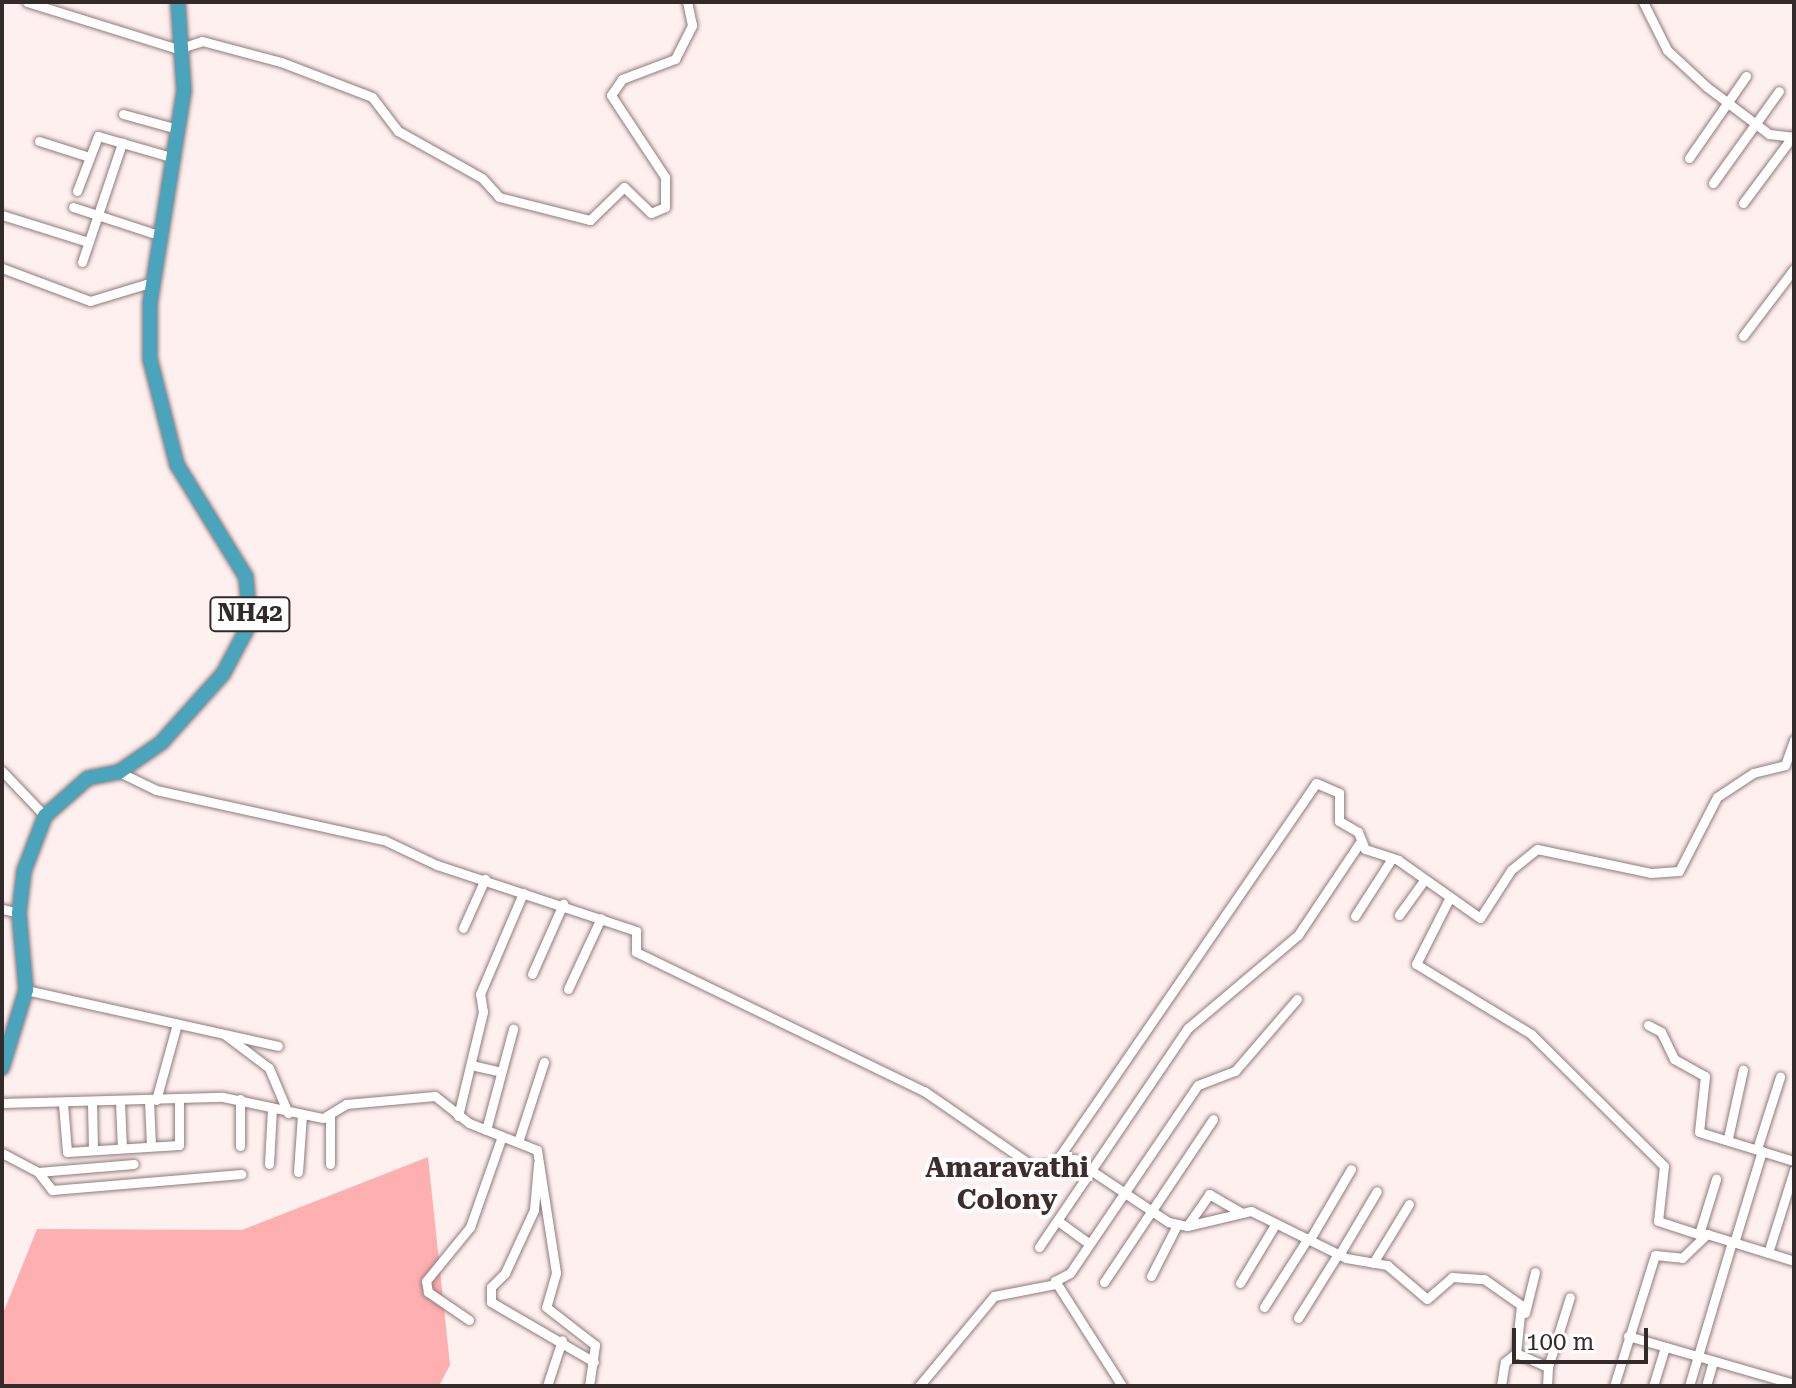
<!DOCTYPE html>
<html>
<head>
<meta charset="utf-8">
<style>
  body { margin:0 }
  #map { position:relative; width:1796px; height:1388px; overflow:hidden; background:#fff0f0; font-family:"Roboto Serif",serif }
  div>[style] { position:absolute }
  .green>* { inset:0; background:#feafb0 }
  .roads { filter:drop-shadow(0 0 2px #907b7b) drop-shadow(0 0 2px #907b7b) }
  .minor>* { height:9px; margin:-4.5px; padding:0 4.5px; transform-origin:4.5px; border-radius:4.5px; background:#fff }
  .highway>* { height:14px; margin:-7px; padding:0 7px; transform-origin:7px; border-radius:7px; background:#4aa5bc }
  span { translate:-50% -50%; white-space:nowrap; text-align:center; line-height:1.15; -webkit-text-stroke:8px #fff; paint-order:stroke }
  .shield-label span { padding:2px 6px; background:#fff; border:2px solid; border-radius:6px; -webkit-text-stroke-width:0 }
  .shield-label { font-size:24px; color:#332a2a; font-weight:700 }
  .neighbourhood-label { font-size:28px; color:#3f2d2d; font-weight:700 }
  .frame { position:absolute; inset:0; border:4px solid #332a2a; pointer-events:none }
  .scale { position:absolute; left:1512px; top:1328px; width:136px; height:36px; box-sizing:border-box; border:4px solid #332a2a; border-top:0; padding-left:10px; font-size:24px; line-height:28px; white-space:nowrap; color:#332a2a; -webkit-text-stroke:6px #fff; paint-order:stroke }
</style>
</head>
<body>
<div id="map">
  <div class="green">
    <div style="clip-path:polygon(428px 1157px,450px 1365px,439px 1386px,2px 1386px,2px 1316px,37px 1229px,242px 1230px)"></div>
  </div>
  <div class="roads">
    <div class="minor">
      <div style="left:27px;top:2px;width:164px;rotate:17.3deg"></div>
      <div style="left:1643px;top:2px;width:54px;rotate:63.4deg"></div>
      <div style="left:1667px;top:50px;width:54px;rotate:42.8deg"></div>
      <div style="left:1707px;top:87px;width:78px;rotate:37.2deg"></div>
      <div style="left:1769px;top:134px;width:25px;rotate:7deg"></div>
      <div style="left:184px;top:47px;width:19px;rotate:-18deg"></div>
      <div style="left:202px;top:41px;width:82px;rotate:14.9deg"></div>
      <div style="left:281px;top:62px;width:97px;rotate:21deg"></div>
      <div style="left:372px;top:97px;width:43px;rotate:52.6deg"></div>
      <div style="left:398px;top:131px;width:96px;rotate:29.2deg"></div>
      <div style="left:482px;top:178px;width:25px;rotate:48deg"></div>
      <div style="left:499px;top:197px;width:94px;rotate:14.2deg"></div>
      <div style="left:590px;top:220px;width:47px;rotate:-44.1deg"></div>
      <div style="left:624px;top:187px;width:37px;rotate:44deg"></div>
      <div style="left:651px;top:213px;width:15px;rotate:-23deg"></div>
      <div style="left:665px;top:207px;width:30px;rotate:-90deg"></div>
      <div style="left:665px;top:177px;width:98px;rotate:-123.4deg"></div>
      <div style="left:611px;top:95px;width:19px;rotate:-55deg"></div>
      <div style="left:622px;top:79px;width:57px;rotate:-20.7deg"></div>
      <div style="left:675px;top:59px;width:38px;rotate:-63deg"></div>
      <div style="left:692px;top:25px;width:24px;rotate:-102deg"></div>
      <div style="left:123px;top:114px;width:57px;rotate:15.3deg"></div>
      <div style="left:39px;top:141px;width:52px;rotate:17.7deg"></div>
      <div style="left:1689px;top:158px;width:100px;rotate:-55.2deg"></div>
      <div style="left:1713px;top:183px;width:113px;rotate:-54.3deg"></div>
      <div style="left:77px;top:191px;width:59px;rotate:-69.1deg"></div>
      <div style="left:98px;top:136px;width:79px;rotate:16.1deg"></div>
      <div style="left:1743px;top:203px;width:84px;rotate:-53.3deg"></div>
      <div style="left:73px;top:207px;width:93px;rotate:18.2deg"></div>
      <div style="left:2px;top:215px;width:90px;rotate:17.4deg"></div>
      <div style="left:82px;top:262px;width:126px;rotate:-71.4deg"></div>
      <div style="left:2px;top:268px;width:94px;rotate:20.6deg"></div>
      <div style="left:90px;top:301px;width:66px;rotate:-16.8deg"></div>
      <div style="left:1743px;top:336px;width:84px;rotate:-52.7deg"></div>
      <div style="left:2px;top:771px;width:62px;rotate:46.3deg"></div>
      <div style="left:119px;top:772px;width:41px;rotate:25.9deg"></div>
      <div style="left:156px;top:790px;width:233px;rotate:12.4deg"></div>
      <div style="left:384px;top:840px;width:59px;rotate:25.3deg"></div>
      <div style="left:437px;top:865px;width:210px;rotate:18.3deg"></div>
      <div style="left:636px;top:931px;width:21px;rotate:90deg"></div>
      <div style="left:636px;top:952px;width:320px;rotate:25.8deg"></div>
      <div style="left:924px;top:1091px;width:134px;rotate:34.6deg"></div>
      <div style="left:1034px;top:1167px;width:41px;rotate:-11.3deg"></div>
      <div style="left:1074px;top:1159px;width:113px;rotate:33.8deg"></div>
      <div style="left:1168px;top:1222px;width:19px;rotate:12deg"></div>
      <div style="left:1187px;top:1226px;width:66px;rotate:-13.2deg"></div>
      <div style="left:1251px;top:1211px;width:106px;rotate:26.3deg"></div>
      <div style="left:1346px;top:1258px;width:42px;rotate:9.7deg"></div>
      <div style="left:1387px;top:1265px;width:52px;rotate:40.4deg"></div>
      <div style="left:1427px;top:1299px;width:33px;rotate:-41deg"></div>
      <div style="left:1452px;top:1277px;width:32px;rotate:4deg"></div>
      <div style="left:1484px;top:1279px;width:45px;rotate:35.1deg"></div>
      <div style="left:1521px;top:1305px;width:48px;rotate:95.9deg"></div>
      <div style="left:1516px;top:1353px;width:35px;rotate:24deg"></div>
      <div style="left:1548px;top:1367px;width:19px;rotate:93deg"></div>
      <div style="left:1450px;top:897px;width:75px;rotate:116.9deg"></div>
      <div style="left:1416px;top:964px;width:135px;rotate:31.3deg"></div>
      <div style="left:1531px;top:1034px;width:187px;rotate:44.8deg"></div>
      <div style="left:1664px;top:1166px;width:55px;rotate:96.2deg"></div>
      <div style="left:1658px;top:1221px;width:45px;rotate:18deg"></div>
      <div style="left:2px;top:909px;width:17px;rotate:13deg"></div>
      <div style="left:1399px;top:915px;width:44px;rotate:-54.2deg"></div>
      <div style="left:1355px;top:916px;width:67px;rotate:-57.3deg"></div>
      <div style="left:463px;top:928px;width:54px;rotate:-65.8deg"></div>
      <div style="left:532px;top:974px;width:77px;rotate:-66.1deg"></div>
      <div style="left:568px;top:989px;width:78px;rotate:-65.1deg"></div>
      <div style="left:26px;top:990px;width:258px;rotate:12.5deg"></div>
      <div style="left:1648px;top:1025px;width:15px;rotate:28deg"></div>
      <div style="left:1661px;top:1032px;width:30px;rotate:64deg"></div>
      <div style="left:1674px;top:1059px;width:35px;rotate:29deg"></div>
      <div style="left:1705px;top:1076px;width:56px;rotate:96.1deg"></div>
      <div style="left:1699px;top:1132px;width:99px;rotate:17deg"></div>
      <div style="left:224px;top:1034px;width:56px;rotate:37.1deg"></div>
      <div style="left:269px;top:1068px;width:49px;rotate:67.1deg"></div>
      <div style="left:471px;top:1065px;width:31px;rotate:13deg"></div>
      <div style="left:240px;top:1099px;width:47px;rotate:90deg"></div>
      <div style="left:149px;top:1100px;width:46px;rotate:87.5deg"></div>
      <div style="left:156px;top:1100px;width:79px;rotate:-74.6deg"></div>
      <div style="left:120px;top:1101px;width:47px;rotate:87.6deg"></div>
      <div style="left:92px;top:1102px;width:48px;rotate:88.8deg"></div>
      <div style="left:2px;top:1103px;width:221px;rotate:-1.6deg"></div>
      <div style="left:223px;top:1097px;width:102px;rotate:11.9deg"></div>
      <div style="left:323px;top:1118px;width:27px;rotate:-31deg"></div>
      <div style="left:346px;top:1104px;width:89px;rotate:-5.1deg"></div>
      <div style="left:435px;top:1096px;width:43px;rotate:38.5deg"></div>
      <div style="left:469px;top:1123px;width:73px;rotate:21.7deg"></div>
      <div style="left:537px;top:1150px;width:124px;rotate:81.2deg"></div>
      <div style="left:556px;top:1273px;width:35px;rotate:106deg"></div>
      <div style="left:546px;top:1307px;width:62px;rotate:37.8deg"></div>
      <div style="left:595px;top:1345px;width:41px;rotate:98.3deg"></div>
      <div style="left:63px;top:1104px;width:48px;rotate:85.2deg"></div>
      <div style="left:67px;top:1152px;width:112px;rotate:-3.6deg"></div>
      <div style="left:179px;top:1145px;width:46px;rotate:-90deg"></div>
      <div style="left:330px;top:1115px;width:49px;rotate:90deg"></div>
      <div style="left:458px;top:1116px;width:107px;rotate:-76.5deg"></div>
      <div style="left:483px;top:1012px;width:18px;rotate:-99deg"></div>
      <div style="left:480px;top:994px;width:110px;rotate:-66.9deg"></div>
      <div style="left:486px;top:1130px;width:105px;rotate:-75deg"></div>
      <div style="left:1728px;top:1138px;width:70px;rotate:-77.6deg"></div>
      <div style="left:519px;top:1139px;width:81px;rotate:-72deg"></div>
      <div style="left:1757px;top:1149px;width:76px;rotate:-72.3deg"></div>
      <div style="left:2px;top:1153px;width:41px;rotate:27.8deg"></div>
      <div style="left:38px;top:1172px;width:23px;rotate:52deg"></div>
      <div style="left:52px;top:1190px;width:190px;rotate:-4.8deg"></div>
      <div style="left:1057px;top:1160px;width:457px;rotate:-55.5deg"></div>
      <div style="left:1316px;top:783px;width:25px;rotate:23deg"></div>
      <div style="left:1339px;top:793px;width:28px;rotate:90deg"></div>
      <div style="left:1339px;top:821px;width:22px;rotate:30deg"></div>
      <div style="left:1358px;top:832px;width:18px;rotate:68deg"></div>
      <div style="left:1365px;top:849px;width:35px;rotate:18deg"></div>
      <div style="left:1398px;top:860px;width:100px;rotate:35.3deg"></div>
      <div style="left:1480px;top:918px;width:57px;rotate:-57.1deg"></div>
      <div style="left:1511px;top:870px;width:33px;rotate:-39deg"></div>
      <div style="left:1537px;top:849px;width:116px;rotate:11.9deg"></div>
      <div style="left:1651px;top:873px;width:28px;rotate:-4deg"></div>
      <div style="left:1679px;top:871px;width:83px;rotate:-62.8deg"></div>
      <div style="left:1717px;top:797px;width:43px;rotate:-33.7deg"></div>
      <div style="left:1753px;top:773px;width:33px;rotate:-14deg"></div>
      <div style="left:1785px;top:765px;width:27px;rotate:-70deg"></div>
      <div style="left:269px;top:1164px;width:56px;rotate:-86.9deg"></div>
      <div style="left:538px;top:1164px;width:46px;rotate:95deg"></div>
      <div style="left:534px;top:1210px;width:69px;rotate:114.7deg"></div>
      <div style="left:505px;top:1273px;width:20px;rotate:135deg"></div>
      <div style="left:491px;top:1287px;width:15px;rotate:90deg"></div>
      <div style="left:491px;top:1302px;width:119px;rotate:30.2deg"></div>
      <div style="left:38px;top:1172px;width:96px;rotate:-4.8deg"></div>
      <div style="left:298px;top:1172px;width:57px;rotate:-86deg"></div>
      <div style="left:1058px;top:1221px;width:37px;rotate:36deg"></div>
      <div style="left:1187px;top:1226px;width:39px;rotate:-55deg"></div>
      <div style="left:1209px;top:1194px;width:36px;rotate:30deg"></div>
      <div style="left:1699px;top:1234px;width:58px;rotate:-72.8deg"></div>
      <div style="left:1310px;top:1239px;width:81px;rotate:-59.6deg"></div>
      <div style="left:1734px;top:1243px;width:96px;rotate:-73.1deg"></div>
      <div style="left:1039px;top:1247px;width:265px;rotate:-55.8deg"></div>
      <div style="left:1188px;top:1028px;width:144px;rotate:-40.2deg"></div>
      <div style="left:1298px;top:935px;width:113px;rotate:-56.2deg"></div>
      <div style="left:1768px;top:1253px;width:87px;rotate:-72.6deg"></div>
      <div style="left:1339px;top:1255px;width:74px;rotate:-59.3deg"></div>
      <div style="left:1373px;top:1263px;width:69px;rotate:-58.6deg"></div>
      <div style="left:1151px;top:1276px;width:57px;rotate:-63deg"></div>
      <div style="left:1104px;top:1282px;width:196px;rotate:-56.2deg"></div>
      <div style="left:1240px;top:1283px;width:64px;rotate:-59deg"></div>
      <div style="left:1264px;top:1307px;width:82px;rotate:-57.5deg"></div>
      <div style="left:1525px;top:1313px;width:42px;rotate:-76.3deg"></div>
      <div style="left:1298px;top:1318px;width:75px;rotate:-58deg"></div>
      <div style="left:469px;top:1320px;width:50px;rotate:-145.7deg"></div>
      <div style="left:428px;top:1292px;width:11px;rotate:-100deg"></div>
      <div style="left:426px;top:1281px;width:70px;rotate:-50.8deg"></div>
      <div style="left:470px;top:1227px;width:96px;rotate:-70.6deg"></div>
      <div style="left:1628px;top:1336px;width:173px;rotate:16.1deg"></div>
      <div style="left:1548px;top:1367px;width:73px;rotate:-72.6deg"></div>
      <div style="left:547px;top:1386px;width:48px;rotate:-71.9deg"></div>
      <div style="left:919px;top:1386px;width:117px;rotate:-50.2deg"></div>
      <div style="left:994px;top:1296px;width:62px;rotate:-11.1deg"></div>
      <div style="left:1122px;top:1386px;width:125px;rotate:-122.5deg"></div>
      <div style="left:1055px;top:1281px;width:17px;rotate:-28deg"></div>
      <div style="left:1070px;top:1273px;width:227px;rotate:-55.8deg"></div>
      <div style="left:1198px;top:1085px;width:40px;rotate:-21deg"></div>
      <div style="left:1235px;top:1071px;width:95px;rotate:-49.3deg"></div>
      <div style="left:1501px;top:1386px;width:24px;rotate:-81deg"></div>
      <div style="left:1505px;top:1362px;width:14px;rotate:-39deg"></div>
      <div style="left:1614px;top:1386px;width:137px;rotate:-72.6deg"></div>
      <div style="left:1655px;top:1255px;width:27px;rotate:6deg"></div>
      <div style="left:1682px;top:1258px;width:35px;rotate:-44deg"></div>
      <div style="left:1707px;top:1234px;width:91px;rotate:17.2deg"></div>
      <div style="left:1653px;top:1386px;width:41px;rotate:-72.9deg"></div>
      <div style="left:1689px;top:1386px;width:150px;rotate:-73.4deg"></div>
      <div style="left:1706px;top:1386px;width:26px;rotate:-74deg"></div>
    </div>
    <div class="highway">
      <div style="left:2px;top:1068px;width:82px;rotate:-72.9deg"></div>
      <div style="left:26px;top:990px;width:77px;rotate:-95.2deg"></div>
      <div style="left:19px;top:913px;width:42px;rotate:-83.2deg"></div>
      <div style="left:24px;top:871px;width:59px;rotate:-69.1deg"></div>
      <div style="left:45px;top:816px;width:57px;rotate:-41.5deg"></div>
      <div style="left:88px;top:778px;width:32px;rotate:-11deg"></div>
      <div style="left:119px;top:772px;width:51px;rotate:-34.6deg"></div>
      <div style="left:161px;top:743px;width:93px;rotate:-48.1deg"></div>
      <div style="left:223px;top:674px;width:58px;rotate:-62.1deg"></div>
      <div style="left:250px;top:623px;width:46px;rotate:-95deg"></div>
      <div style="left:246px;top:577px;width:132px;rotate:-121.6deg"></div>
      <div style="left:177px;top:465px;width:109px;rotate:-104.3deg"></div>
      <div style="left:150px;top:359px;width:56px;rotate:-90deg"></div>
      <div style="left:150px;top:303px;width:215px;rotate:-80.9deg"></div>
      <div style="left:184px;top:91px;width:89px;rotate:-93.9deg"></div>
    </div>
  </div>
  <div class="shield-label">
    <span style="left:250px;top:614px">NH42</span>
  </div>
  <div class="neighbourhood-label">
    <span style="left:1007px;top:1184px">Amaravathi<br>Colony</span>
  </div>
  <div class="frame"></div>
  <div class="scale">100 m</div>
</div>
</body>
</html>
